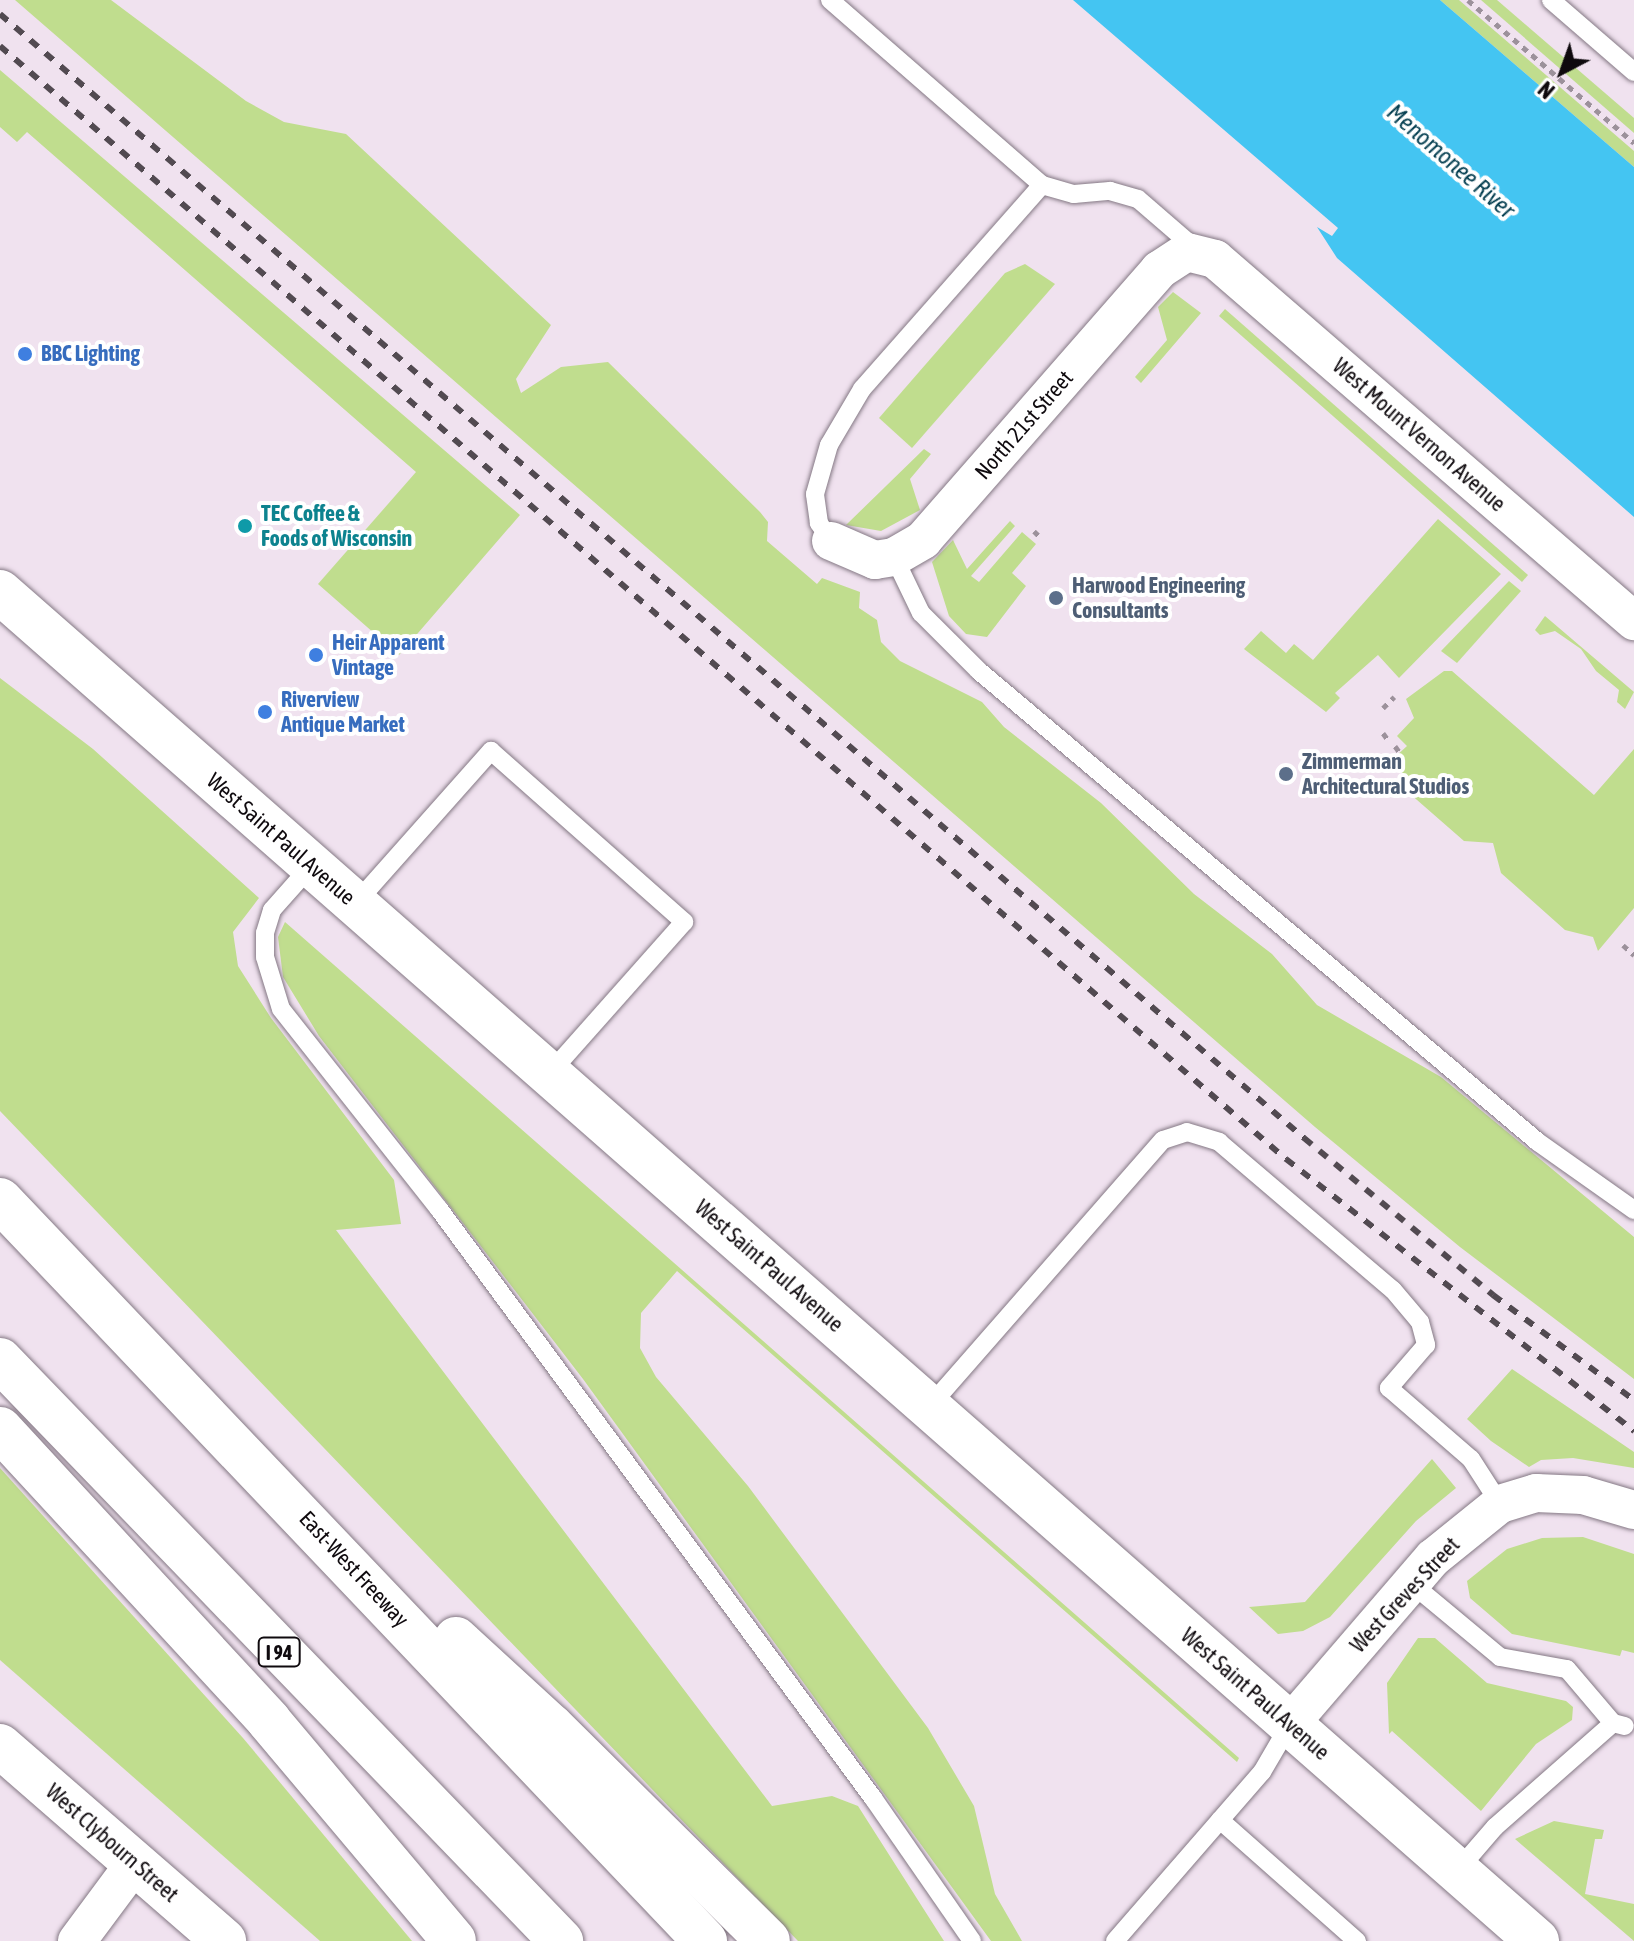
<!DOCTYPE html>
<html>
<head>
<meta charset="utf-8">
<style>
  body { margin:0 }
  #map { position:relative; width:1634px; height:1941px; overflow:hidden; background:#f0e2ef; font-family:"Asap Condensed",sans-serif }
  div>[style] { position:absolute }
  .green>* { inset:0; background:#c0dd8e }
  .water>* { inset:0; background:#44c5f2 }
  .path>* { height:5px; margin-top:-2.5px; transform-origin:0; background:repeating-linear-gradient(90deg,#9c919b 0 6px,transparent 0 12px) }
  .roads { filter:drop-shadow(0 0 2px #847884) drop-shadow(0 0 2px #847884) }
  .service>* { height:18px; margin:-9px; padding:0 9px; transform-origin:9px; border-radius:9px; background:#fff }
  .minor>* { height:38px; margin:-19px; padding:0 19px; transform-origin:19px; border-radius:19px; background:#fff }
  .tertiary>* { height:44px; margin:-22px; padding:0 22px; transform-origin:22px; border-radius:22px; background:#fff }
  .motorway>* { height:44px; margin:-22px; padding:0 22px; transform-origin:22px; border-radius:22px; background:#fff }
  .rail>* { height:6px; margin-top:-3px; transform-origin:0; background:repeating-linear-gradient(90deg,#524a51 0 10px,transparent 0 20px) }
  .dots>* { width:22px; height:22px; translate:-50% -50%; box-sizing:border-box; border:4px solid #fff; border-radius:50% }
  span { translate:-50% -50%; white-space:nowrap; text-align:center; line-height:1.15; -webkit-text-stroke:8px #fff; paint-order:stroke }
  .shield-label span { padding:2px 6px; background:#fff; border:2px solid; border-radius:6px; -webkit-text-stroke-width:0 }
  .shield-label { font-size:20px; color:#0f0a0e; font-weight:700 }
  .shop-label { font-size:22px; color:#366cbe; font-weight:700 }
  .left { translate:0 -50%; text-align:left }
  .street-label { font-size:22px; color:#0f0a0e }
  .culture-label { font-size:22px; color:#0d838f; font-weight:700 }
  .service-label { font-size:22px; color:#4e5e75; font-weight:700 }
  .water-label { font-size:24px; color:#053f51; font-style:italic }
  .north { position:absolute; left:1522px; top:32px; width:80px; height:80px; -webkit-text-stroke:6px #fff; paint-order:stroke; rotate:221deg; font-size:22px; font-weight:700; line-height:32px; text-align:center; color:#0f0a0e }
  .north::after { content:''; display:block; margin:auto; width:28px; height:36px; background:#0f0a0e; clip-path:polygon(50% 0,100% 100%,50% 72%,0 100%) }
</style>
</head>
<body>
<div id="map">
  <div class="green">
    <div style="clip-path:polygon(15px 0,111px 0,246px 101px,284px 122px,346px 134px,551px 325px,516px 379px,521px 393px,561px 367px,608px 362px,760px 512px,768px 522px,767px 541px,817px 584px,822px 578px,860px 592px,859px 608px,877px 620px,881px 642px,900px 661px,982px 702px,1004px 727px,1101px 803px,1194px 894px,1272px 954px,1317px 1005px,1441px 1077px,1634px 1237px,1634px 1379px,1460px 1247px,1315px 1127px)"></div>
    <div style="clip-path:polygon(1440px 0,1459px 0,1634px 151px,1634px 167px)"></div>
    <div style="clip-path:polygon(1481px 0,1497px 0,1634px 118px,1634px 133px)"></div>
    <div style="clip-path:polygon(0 70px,520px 515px,399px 655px,318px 584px,416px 472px,27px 132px,17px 142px,0 127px)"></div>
    <div style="clip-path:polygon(1025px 264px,1055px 284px,912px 448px,879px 418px,1005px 273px)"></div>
    <div style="clip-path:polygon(1173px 292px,1201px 313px,1141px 383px,1135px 377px,1167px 340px,1158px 307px)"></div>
    <div style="clip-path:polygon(1225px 309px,1528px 575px,1522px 582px,1219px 316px)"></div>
    <div style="clip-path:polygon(924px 449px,931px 454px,910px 479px,920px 510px,881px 531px,846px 525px)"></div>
    <div style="clip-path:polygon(1438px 519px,1501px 574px,1399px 678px,1378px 655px,1335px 693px,1340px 698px,1326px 712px,1244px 649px,1261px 631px,1286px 653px,1294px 644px,1313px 660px)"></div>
    <div style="clip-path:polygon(1010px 521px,1015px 526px,971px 576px,979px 582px,1022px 532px,1036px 544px,1012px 573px,1026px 586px,987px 637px,966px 634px,949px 616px,932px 562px,953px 540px,967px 569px)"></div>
    <div style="clip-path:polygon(1509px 581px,1521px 591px,1457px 663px,1441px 651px)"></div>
    <div style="clip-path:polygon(1545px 616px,1634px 692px,1625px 709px,1617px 702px,1619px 690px,1596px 671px,1581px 649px,1555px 631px,1540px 635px,1535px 630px)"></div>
    <div style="clip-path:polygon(1444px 671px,1452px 671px,1594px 795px,1634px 749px,1634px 908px,1598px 951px,1593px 937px,1565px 930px,1501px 873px,1493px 843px,1464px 841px,1401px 786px,1402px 771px,1395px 757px,1407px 746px,1397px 736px,1414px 718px,1406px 699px)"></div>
    <div style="clip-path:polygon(0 678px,93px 749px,259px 898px,233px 932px,238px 966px,271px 1018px,394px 1180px,401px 1224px,336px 1230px,772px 1806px,832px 1796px,858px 1806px,944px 1941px,798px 1941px,0 1111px)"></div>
    <div style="clip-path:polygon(285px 922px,1239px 1758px,1237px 1762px,677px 1271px,641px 1313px,640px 1348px,656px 1377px,748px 1486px,928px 1728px,974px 1806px,995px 1894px,1022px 1941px,991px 1941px,583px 1379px,319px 1036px,283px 977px,278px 937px)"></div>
    <div style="clip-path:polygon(1512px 1369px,1634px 1452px,1634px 1468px,1573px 1458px,1541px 1460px,1529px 1467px,1491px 1441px,1467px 1419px)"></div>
    <div style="clip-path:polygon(1432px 1459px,1456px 1488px,1416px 1521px,1330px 1617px,1303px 1631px,1278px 1634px,1249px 1607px,1305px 1602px)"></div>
    <div style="clip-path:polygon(0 1468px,243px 1738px,412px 1941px,320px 1941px,0 1660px)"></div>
    <div style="clip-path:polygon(1583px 1537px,1634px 1554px,1634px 1653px,1622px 1650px,1620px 1656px,1512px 1634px,1470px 1598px,1467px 1581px,1507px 1549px,1542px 1538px)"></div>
    <div style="clip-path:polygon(1418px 1638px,1435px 1638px,1487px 1683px,1566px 1701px,1573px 1707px,1572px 1720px,1536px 1744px,1481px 1811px,1392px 1731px,1389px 1734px,1387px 1683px)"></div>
    <div style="clip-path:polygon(1554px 1821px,1604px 1830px,1602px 1839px,1595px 1839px,1585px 1894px,1634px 1904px,1634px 1941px,1515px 1839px)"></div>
  </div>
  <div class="water">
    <div style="clip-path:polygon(1073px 0,1440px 0,1634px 167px,1634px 517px,1337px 258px,1317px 227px,1332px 236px,1338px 228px)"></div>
  </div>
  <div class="path">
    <div style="left:1468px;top:0;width:219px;rotate:40.7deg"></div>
    <div style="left:1034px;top:531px;width:10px;rotate:45deg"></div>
    <div style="left:1383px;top:708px;width:16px;rotate:-45deg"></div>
    <div style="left:1383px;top:733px;width:9px;rotate:54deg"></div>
    <div style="left:1395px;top:746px;width:9px;rotate:54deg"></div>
    <div style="left:1623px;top:945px;width:15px;rotate:42deg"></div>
  </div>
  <div class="roads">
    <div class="service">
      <div style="left:830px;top:0;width:281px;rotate:41.1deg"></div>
      <div style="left:1042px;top:185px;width:33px;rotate:16deg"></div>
      <div style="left:1074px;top:194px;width:36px;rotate:-5deg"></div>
      <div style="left:1110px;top:191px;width:29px;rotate:16deg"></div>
      <div style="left:1138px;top:199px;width:77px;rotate:40.8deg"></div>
      <div style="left:1551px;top:0;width:110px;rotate:40.9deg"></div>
      <div style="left:831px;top:541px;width:22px;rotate:-124deg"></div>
      <div style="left:819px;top:523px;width:29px;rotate:-98deg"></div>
      <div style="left:815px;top:494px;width:51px;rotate:-74.1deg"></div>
      <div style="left:829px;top:445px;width:65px;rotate:-59.5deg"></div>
      <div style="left:862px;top:389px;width:272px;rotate:-48.6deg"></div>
      <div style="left:894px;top:557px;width:62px;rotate:64.3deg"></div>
      <div style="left:921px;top:613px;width:82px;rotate:45deg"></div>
      <div style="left:979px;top:671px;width:731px;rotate:40.12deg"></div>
      <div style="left:1538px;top:1142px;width:118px;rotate:35.3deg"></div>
      <div style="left:311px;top:866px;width:59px;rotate:131.6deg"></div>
      <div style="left:272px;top:910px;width:24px;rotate:107deg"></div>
      <div style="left:265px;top:933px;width:24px;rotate:90deg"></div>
      <div style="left:265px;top:957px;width:54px;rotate:72.9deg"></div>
      <div style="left:281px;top:1009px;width:255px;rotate:51.7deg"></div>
      <div style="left:439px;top:1209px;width:732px;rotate:53.62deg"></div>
      <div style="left:873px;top:1798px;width:174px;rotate:55.3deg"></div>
      <div style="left:355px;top:904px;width:205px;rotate:-48.4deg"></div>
      <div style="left:491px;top:751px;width:258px;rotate:41.5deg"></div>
      <div style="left:684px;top:922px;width:202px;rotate:131.6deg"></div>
      <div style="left:929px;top:1407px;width:355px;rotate:-48.8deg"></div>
      <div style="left:1163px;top:1140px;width:25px;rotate:-18deg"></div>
      <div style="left:1187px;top:1132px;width:34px;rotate:17deg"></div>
      <div style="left:1219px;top:1142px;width:228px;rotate:40.4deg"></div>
      <div style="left:1393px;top:1290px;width:42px;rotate:49.8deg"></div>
      <div style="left:1420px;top:1322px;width:24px;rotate:75deg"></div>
      <div style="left:1426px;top:1345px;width:57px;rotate:130.7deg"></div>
      <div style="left:1389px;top:1388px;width:108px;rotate:40.9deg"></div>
      <div style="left:1471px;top:1459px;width:54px;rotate:57.2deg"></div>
      <div style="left:1411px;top:1583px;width:116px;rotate:39.7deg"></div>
      <div style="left:1500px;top:1657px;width:68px;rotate:10.2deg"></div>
      <div style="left:1567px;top:1669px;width:71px;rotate:49.6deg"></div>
      <div style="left:1613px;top:1723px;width:12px;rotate:14deg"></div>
      <div style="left:1220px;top:1820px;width:183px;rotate:41.5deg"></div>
      <div style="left:1457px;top:1871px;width:58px;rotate:-49.2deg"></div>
      <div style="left:1495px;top:1827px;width:157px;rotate:-41.4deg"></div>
      <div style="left:1115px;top:1941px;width:224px;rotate:-49deg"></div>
      <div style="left:1262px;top:1772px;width:56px;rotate:-59.7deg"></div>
    </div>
    <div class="minor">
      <div style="left:831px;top:541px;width:48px;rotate:23.4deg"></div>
      <div style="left:875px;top:560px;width:19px;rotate:-9deg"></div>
      <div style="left:894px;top:557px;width:34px;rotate:-30deg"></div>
      <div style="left:923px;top:540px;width:359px;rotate:-48.8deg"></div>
      <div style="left:1159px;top:270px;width:33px;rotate:-33deg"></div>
      <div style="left:1187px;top:252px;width:29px;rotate:14deg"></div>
      <div style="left:1215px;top:259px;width:554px;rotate:40.83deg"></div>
      <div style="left:1290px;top:1724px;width:219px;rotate:-49.3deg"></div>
      <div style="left:1433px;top:1558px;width:86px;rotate:-38.9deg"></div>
      <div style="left:1500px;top:1504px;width:38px;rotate:-17deg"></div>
      <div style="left:1536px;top:1493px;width:47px;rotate:2.4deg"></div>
      <div style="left:1583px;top:1495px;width:53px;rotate:16.4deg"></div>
      <div style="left:77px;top:1941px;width:97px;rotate:-53.4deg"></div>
    </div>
    <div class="tertiary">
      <div style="left:0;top:592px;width:2045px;rotate:41.27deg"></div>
      <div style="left:0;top:1746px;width:297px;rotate:41deg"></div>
    </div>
    <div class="motorway">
      <div style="left:0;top:1200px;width:1023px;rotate:46.43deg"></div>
      <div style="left:0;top:1360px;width:808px;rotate:46deg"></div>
      <div style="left:0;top:1429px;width:397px;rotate:47.3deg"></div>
      <div style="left:269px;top:1721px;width:287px;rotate:49.9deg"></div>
      <div style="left:456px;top:1639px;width:129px;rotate:42.5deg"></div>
      <div style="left:551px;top:1726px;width:305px;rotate:44.7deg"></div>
    </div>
  </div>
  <div class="rail">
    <div style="left:0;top:14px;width:1722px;rotate:40.76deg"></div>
    <div style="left:1304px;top:1138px;width:246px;rotate:39.7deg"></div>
    <div style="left:1493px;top:1295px;width:176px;rotate:36.7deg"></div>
    <div style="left:0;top:46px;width:1701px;rotate:40.88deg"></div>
    <div style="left:1286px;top:1159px;width:442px;rotate:38deg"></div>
  </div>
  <div class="dots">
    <div style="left:25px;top:354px;background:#3f7fe0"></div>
    <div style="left:245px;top:526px;background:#0f9aa8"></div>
    <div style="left:1056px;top:598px;background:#5c6f8a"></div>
    <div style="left:316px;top:655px;background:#3f7fe0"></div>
    <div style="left:265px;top:712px;background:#3f7fe0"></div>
    <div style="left:1286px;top:774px;background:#5c6f8a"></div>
  </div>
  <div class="shield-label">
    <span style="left:279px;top:1652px">I 94</span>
  </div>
  <div class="shop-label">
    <span class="left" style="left:41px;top:354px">BBC Lighting</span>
    <span class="left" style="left:332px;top:655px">Heir Apparent<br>Vintage</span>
    <span class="left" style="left:281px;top:712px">Riverview<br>Antique Market</span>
  </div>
  <div class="street-label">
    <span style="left:1024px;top:425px;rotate:-49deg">North 21st Street</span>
    <span style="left:1419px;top:435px;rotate:41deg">West Mount Vernon Avenue</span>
    <span style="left:281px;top:839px;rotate:41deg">West Saint Paul Avenue</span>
    <span style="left:769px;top:1266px;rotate:41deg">West Saint Paul Avenue</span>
    <span style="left:354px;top:1569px;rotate:47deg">East-West Freeway</span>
    <span style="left:1405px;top:1595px;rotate:-47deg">West Greves Street</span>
    <span style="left:1255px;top:1694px;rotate:41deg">West Saint Paul Avenue</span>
    <span style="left:112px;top:1843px;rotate:41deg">West Clybourn Street</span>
  </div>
  <div class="culture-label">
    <span class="left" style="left:261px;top:526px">TEC Coffee &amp;<br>Foods of Wisconsin</span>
  </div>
  <div class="service-label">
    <span class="left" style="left:1072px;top:598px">Harwood Engineering<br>Consultants</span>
    <span class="left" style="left:1302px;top:774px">Zimmerman<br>Architectural Studios</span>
  </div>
  <div class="water-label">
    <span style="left:1451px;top:161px;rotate:41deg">Menomonee River</span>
  </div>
  <div class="north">N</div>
</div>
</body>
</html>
